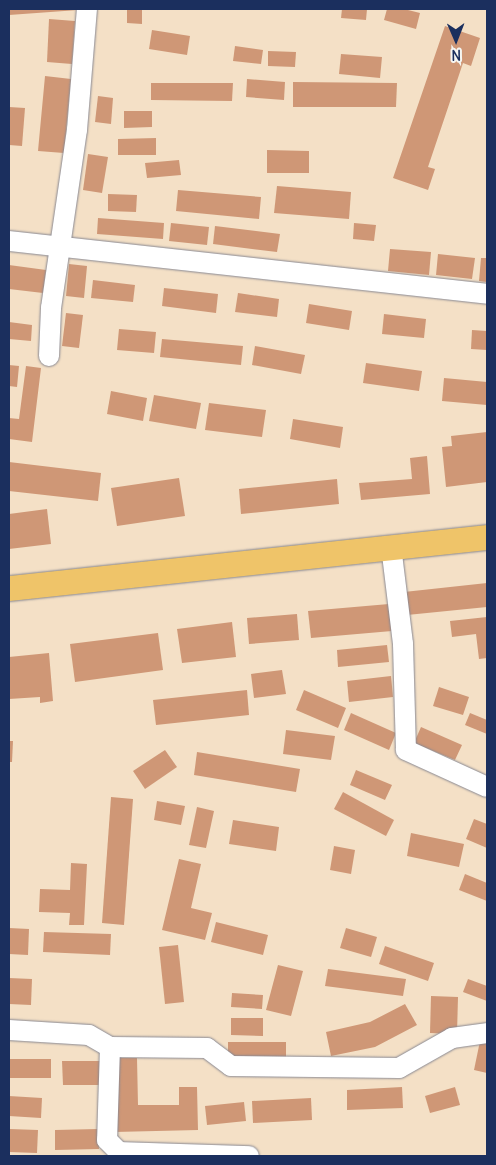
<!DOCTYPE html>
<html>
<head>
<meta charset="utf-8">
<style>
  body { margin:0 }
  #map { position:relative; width:496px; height:1165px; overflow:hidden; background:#f4e0c6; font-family:Delius,sans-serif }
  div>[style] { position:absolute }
  .building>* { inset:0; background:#cf9776 }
  .roads { filter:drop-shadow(0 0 1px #888892) drop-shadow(0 0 1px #888892) }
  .minor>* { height:20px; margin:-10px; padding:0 10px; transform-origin:10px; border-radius:10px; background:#fff }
  .major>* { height:25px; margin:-12.5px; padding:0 12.5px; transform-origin:12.5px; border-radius:12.5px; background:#efc469 }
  span { translate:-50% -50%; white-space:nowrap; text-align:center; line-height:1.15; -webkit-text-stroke:4px #f6f6f2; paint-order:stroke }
  .frame { position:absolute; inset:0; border:10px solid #1b2f5e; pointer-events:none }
  .north { position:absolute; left:431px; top:15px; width:50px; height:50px; -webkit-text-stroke:4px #f6f6f2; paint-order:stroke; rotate:179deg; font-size:14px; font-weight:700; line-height:20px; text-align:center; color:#1b2f5e }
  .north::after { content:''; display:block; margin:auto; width:18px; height:22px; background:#1b2f5e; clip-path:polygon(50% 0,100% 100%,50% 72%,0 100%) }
</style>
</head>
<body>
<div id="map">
  <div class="building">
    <div style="clip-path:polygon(9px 9px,78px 9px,78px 10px,9px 15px)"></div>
    <div style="clip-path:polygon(127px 9px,142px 9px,142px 24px,127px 23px)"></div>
    <div style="clip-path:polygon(342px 9px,367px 9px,366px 20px,341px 18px)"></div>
    <div style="clip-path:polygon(387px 9px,404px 9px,420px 13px,416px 29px,384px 20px)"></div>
    <div style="clip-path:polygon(49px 19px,75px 21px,72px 64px,47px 62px)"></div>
    <div style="clip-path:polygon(445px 26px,480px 38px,471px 66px,463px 63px,428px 167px,435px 169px,428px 190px,393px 178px)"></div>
    <div style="clip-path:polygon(152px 30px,190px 36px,187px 55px,149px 49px)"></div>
    <div style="clip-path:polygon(235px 46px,263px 50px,261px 64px,233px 61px)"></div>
    <div style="clip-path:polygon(268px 51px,296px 52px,295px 67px,268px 66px)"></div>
    <div style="clip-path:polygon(341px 54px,382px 57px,380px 78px,339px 74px)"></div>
    <div style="clip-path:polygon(45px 76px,71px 79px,64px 153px,38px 151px)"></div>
    <div style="clip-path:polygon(247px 79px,285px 82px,284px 100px,246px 97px)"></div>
    <div style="clip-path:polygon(293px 82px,397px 83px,396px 107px,293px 107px)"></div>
    <div style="clip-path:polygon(151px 83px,233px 83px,232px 101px,151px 100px)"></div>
    <div style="clip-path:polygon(98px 96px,113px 98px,111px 124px,95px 122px)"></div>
    <div style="clip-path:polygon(9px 107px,25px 108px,22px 146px,9px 145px)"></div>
    <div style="clip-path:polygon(124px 111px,152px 111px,152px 127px,124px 128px)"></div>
    <div style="clip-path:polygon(156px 138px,156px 155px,118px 155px,118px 139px)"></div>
    <div style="clip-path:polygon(267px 150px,309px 151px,309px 173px,267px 173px)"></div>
    <div style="clip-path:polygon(88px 154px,108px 157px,102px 193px,83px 190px)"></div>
    <div style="clip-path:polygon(179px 160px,181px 175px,147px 178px,145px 163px)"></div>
    <div style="clip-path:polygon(277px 186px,351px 192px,349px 219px,274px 213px)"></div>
    <div style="clip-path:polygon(178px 190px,261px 197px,259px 219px,176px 211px)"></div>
    <div style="clip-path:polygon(108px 194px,137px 195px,136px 212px,108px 211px)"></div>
    <div style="clip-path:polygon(98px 218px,164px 223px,163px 239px,97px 234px)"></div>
    <div style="clip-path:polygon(171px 223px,209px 227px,207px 245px,169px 241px)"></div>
    <div style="clip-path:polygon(354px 223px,376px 225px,374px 241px,353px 239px)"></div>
    <div style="clip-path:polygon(215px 226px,280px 234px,277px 252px,213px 244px)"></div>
    <div style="clip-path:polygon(390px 249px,431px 252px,429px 275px,388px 271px)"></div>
    <div style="clip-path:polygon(438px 254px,475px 258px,472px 279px,436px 275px)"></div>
    <div style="clip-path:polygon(481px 258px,487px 258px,487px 282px,479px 281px)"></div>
    <div style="clip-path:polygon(69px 264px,87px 266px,84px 298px,66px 296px)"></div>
    <div style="clip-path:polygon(9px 265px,46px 270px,43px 293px,9px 289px)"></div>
    <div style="clip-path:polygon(93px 280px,135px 285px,133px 302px,91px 298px)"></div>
    <div style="clip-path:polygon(164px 288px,218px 294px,216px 313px,162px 306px)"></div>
    <div style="clip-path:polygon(238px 293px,279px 299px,277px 317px,235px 312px)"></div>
    <div style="clip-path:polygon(309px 304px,352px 311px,349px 330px,306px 323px)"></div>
    <div style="clip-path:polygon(66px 313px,83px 315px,79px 348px,62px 346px)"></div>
    <div style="clip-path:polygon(384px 314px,426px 319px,424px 338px,382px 334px)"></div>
    <div style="clip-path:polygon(9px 322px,32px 325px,31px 341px,9px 339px)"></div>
    <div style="clip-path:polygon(119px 329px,156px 332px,154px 353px,117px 350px)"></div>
    <div style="clip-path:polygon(472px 330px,487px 331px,487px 350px,471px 349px)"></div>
    <div style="clip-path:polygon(162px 339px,243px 346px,241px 365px,160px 357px)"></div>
    <div style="clip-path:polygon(255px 346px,305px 355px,301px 374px,252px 365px)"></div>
    <div style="clip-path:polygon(366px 363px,422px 371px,419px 391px,363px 383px)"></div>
    <div style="clip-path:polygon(9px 365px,19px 366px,17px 387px,9px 386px)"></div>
    <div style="clip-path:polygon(26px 366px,41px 368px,32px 442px,9px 439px,9px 418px,19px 419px)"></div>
    <div style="clip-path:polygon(444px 378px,487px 382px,487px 405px,442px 401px)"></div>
    <div style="clip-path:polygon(111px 391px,147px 398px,143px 421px,107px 414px)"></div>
    <div style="clip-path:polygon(154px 395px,201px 403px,196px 429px,149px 421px)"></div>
    <div style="clip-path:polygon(209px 403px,266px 410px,262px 437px,205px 430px)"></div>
    <div style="clip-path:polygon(293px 419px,343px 427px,340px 448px,290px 439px)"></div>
    <div style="clip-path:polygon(487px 432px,487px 482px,446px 487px,442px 447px,452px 446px,451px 436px)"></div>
    <div style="clip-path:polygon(427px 456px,430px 494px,361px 500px,359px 483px,412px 479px,410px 458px)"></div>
    <div style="clip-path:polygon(9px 462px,101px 473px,98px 501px,9px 491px)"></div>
    <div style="clip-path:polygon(179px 478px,185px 516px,117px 526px,111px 488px)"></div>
    <div style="clip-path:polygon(337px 479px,339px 504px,241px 514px,239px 489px)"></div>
    <div style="clip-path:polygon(47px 509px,51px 544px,9px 549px,9px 514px)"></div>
    <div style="clip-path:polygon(487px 583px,487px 607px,407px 615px,404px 592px)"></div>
    <div style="clip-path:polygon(389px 604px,392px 631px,311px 638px,308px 611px)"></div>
    <div style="clip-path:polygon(297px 614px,299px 640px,249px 644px,247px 618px)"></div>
    <div style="clip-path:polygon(487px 617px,487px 658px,479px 659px,476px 634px,452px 637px,450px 621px)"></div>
    <div style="clip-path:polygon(232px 622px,236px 657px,182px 663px,177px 629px)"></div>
    <div style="clip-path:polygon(158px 633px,163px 670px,75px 682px,70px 644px)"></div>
    <div style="clip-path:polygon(387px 645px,389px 662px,338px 667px,337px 650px)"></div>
    <div style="clip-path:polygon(49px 653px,53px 701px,40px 703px,40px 697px,9px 699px,9px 657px)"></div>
    <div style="clip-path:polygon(282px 670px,286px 694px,254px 698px,251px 674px)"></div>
    <div style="clip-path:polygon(391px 676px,393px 697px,349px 702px,347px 681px)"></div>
    <div style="clip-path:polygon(439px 687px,469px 697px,463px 715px,433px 706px)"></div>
    <div style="clip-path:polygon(247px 690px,249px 715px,156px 725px,153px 700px)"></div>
    <div style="clip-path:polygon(304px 690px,346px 708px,338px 728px,296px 710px)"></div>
    <div style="clip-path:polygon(351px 713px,396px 733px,389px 750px,344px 730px)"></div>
    <div style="clip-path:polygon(470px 713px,487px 720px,487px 734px,465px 725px)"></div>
    <div style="clip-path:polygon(421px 727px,462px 745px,455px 760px,414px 743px)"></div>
    <div style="clip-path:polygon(286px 730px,335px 736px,331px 760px,283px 754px)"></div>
    <div style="clip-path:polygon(9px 741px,13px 741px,12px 762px,9px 762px)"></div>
    <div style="clip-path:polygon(165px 750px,177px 767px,145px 789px,133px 771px)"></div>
    <div style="clip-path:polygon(197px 752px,300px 769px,296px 792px,194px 775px)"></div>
    <div style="clip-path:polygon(356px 770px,392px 785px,385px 800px,350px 785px)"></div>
    <div style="clip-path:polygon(343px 792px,394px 820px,386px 836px,334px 809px)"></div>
    <div style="clip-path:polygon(111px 797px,133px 799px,124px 925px,102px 923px)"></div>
    <div style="clip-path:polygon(157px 801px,185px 806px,181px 825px,154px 820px)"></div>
    <div style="clip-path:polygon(197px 807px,214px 811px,206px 848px,189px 845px)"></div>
    <div style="clip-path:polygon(474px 819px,487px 824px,487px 848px,466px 839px)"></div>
    <div style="clip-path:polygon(233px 820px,279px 827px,276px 851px,229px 844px)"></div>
    <div style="clip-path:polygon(411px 833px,464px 844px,459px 867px,407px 856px)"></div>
    <div style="clip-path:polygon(334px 846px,355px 850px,351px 874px,330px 870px)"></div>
    <div style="clip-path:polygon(179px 859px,201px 864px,191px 908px,212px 913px,205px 940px,162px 930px)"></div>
    <div style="clip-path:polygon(71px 863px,87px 864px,84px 925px,69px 925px,70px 913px,39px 912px,40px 889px,70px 890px)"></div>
    <div style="clip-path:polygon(465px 874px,487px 883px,487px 901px,459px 890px)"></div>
    <div style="clip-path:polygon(216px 922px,268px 935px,263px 955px,211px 942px)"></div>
    <div style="clip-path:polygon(9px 928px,29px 929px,28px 955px,9px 954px)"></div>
    <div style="clip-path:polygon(346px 928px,377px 937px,371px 957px,340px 948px)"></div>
    <div style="clip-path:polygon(44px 932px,111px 934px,110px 955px,43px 952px)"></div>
    <div style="clip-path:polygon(178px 945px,184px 1002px,165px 1004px,159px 947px)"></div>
    <div style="clip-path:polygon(385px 946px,434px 963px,428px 981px,379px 964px)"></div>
    <div style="clip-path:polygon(278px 965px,303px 971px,291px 1016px,266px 1010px)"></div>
    <div style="clip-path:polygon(328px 969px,406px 979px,403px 996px,325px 986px)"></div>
    <div style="clip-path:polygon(9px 978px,32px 979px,31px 1005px,9px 1004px)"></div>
    <div style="clip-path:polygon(468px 979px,487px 986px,487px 1001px,463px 992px)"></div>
    <div style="clip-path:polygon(232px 993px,263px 995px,262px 1009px,231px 1007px)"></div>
    <div style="clip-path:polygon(431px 996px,458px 997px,457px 1034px,430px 1033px)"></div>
    <div style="clip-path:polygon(405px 1004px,417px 1025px,375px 1047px,331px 1056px,326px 1032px,370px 1022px)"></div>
    <div style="clip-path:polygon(231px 1018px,263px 1018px,263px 1036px,231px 1035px)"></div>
    <div style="clip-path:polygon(480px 1041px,487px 1042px,487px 1073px,474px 1070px)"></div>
    <div style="clip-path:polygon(228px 1042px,286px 1042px,286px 1061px,228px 1061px)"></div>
    <div style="clip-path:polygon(113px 1058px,137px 1058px,138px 1105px,179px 1105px,179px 1087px,197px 1087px,198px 1130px,114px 1132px)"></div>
    <div style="clip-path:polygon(9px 1059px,51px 1059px,51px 1078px,9px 1078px)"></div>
    <div style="clip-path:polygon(62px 1061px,101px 1061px,101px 1085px,63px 1085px)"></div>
    <div style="clip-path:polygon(402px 1087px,403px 1108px,347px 1110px,347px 1090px)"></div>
    <div style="clip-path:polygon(455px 1087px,460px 1105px,430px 1113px,425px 1096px)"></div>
    <div style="clip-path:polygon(9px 1096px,42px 1098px,41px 1118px,9px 1116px)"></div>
    <div style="clip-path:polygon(311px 1098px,312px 1120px,253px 1123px,252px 1101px)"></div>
    <div style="clip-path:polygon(244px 1102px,246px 1121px,207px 1125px,205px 1106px)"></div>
    <div style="clip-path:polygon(9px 1129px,38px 1130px,37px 1153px,9px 1152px)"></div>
    <div style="clip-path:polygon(98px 1129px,99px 1149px,55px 1150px,55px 1130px)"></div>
  </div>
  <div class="roads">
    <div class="minor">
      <div style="left:9px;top:241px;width:481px;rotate:6.3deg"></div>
      <div style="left:49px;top:356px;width:48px;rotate:-87.6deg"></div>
      <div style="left:51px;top:308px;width:180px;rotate:-81.7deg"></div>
      <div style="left:77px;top:130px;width:121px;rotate:-85.3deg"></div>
      <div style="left:391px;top:546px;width:99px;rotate:83deg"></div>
      <div style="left:403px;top:644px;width:106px;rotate:88.4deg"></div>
      <div style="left:406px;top:750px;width:89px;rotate:24.6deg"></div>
      <div style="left:9px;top:1030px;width:80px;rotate:3.6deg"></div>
      <div style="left:89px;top:1035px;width:24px;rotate:30deg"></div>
      <div style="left:110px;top:1047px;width:97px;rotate:0.6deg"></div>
      <div style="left:207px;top:1048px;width:30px;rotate:37deg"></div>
      <div style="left:231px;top:1066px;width:168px;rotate:0.7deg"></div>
      <div style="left:399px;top:1068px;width:61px;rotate:-29.5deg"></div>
      <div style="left:452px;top:1038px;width:35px;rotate:-8deg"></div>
      <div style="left:110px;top:1047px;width:93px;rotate:91.8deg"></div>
      <div style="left:107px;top:1140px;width:17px;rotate:45deg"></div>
      <div style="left:119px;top:1152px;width:130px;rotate:1.8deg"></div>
    </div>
    <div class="major">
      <div style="left:9px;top:588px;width:481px;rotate:-6.1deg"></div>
    </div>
  </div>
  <div class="frame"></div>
  <div class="north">N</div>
</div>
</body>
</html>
